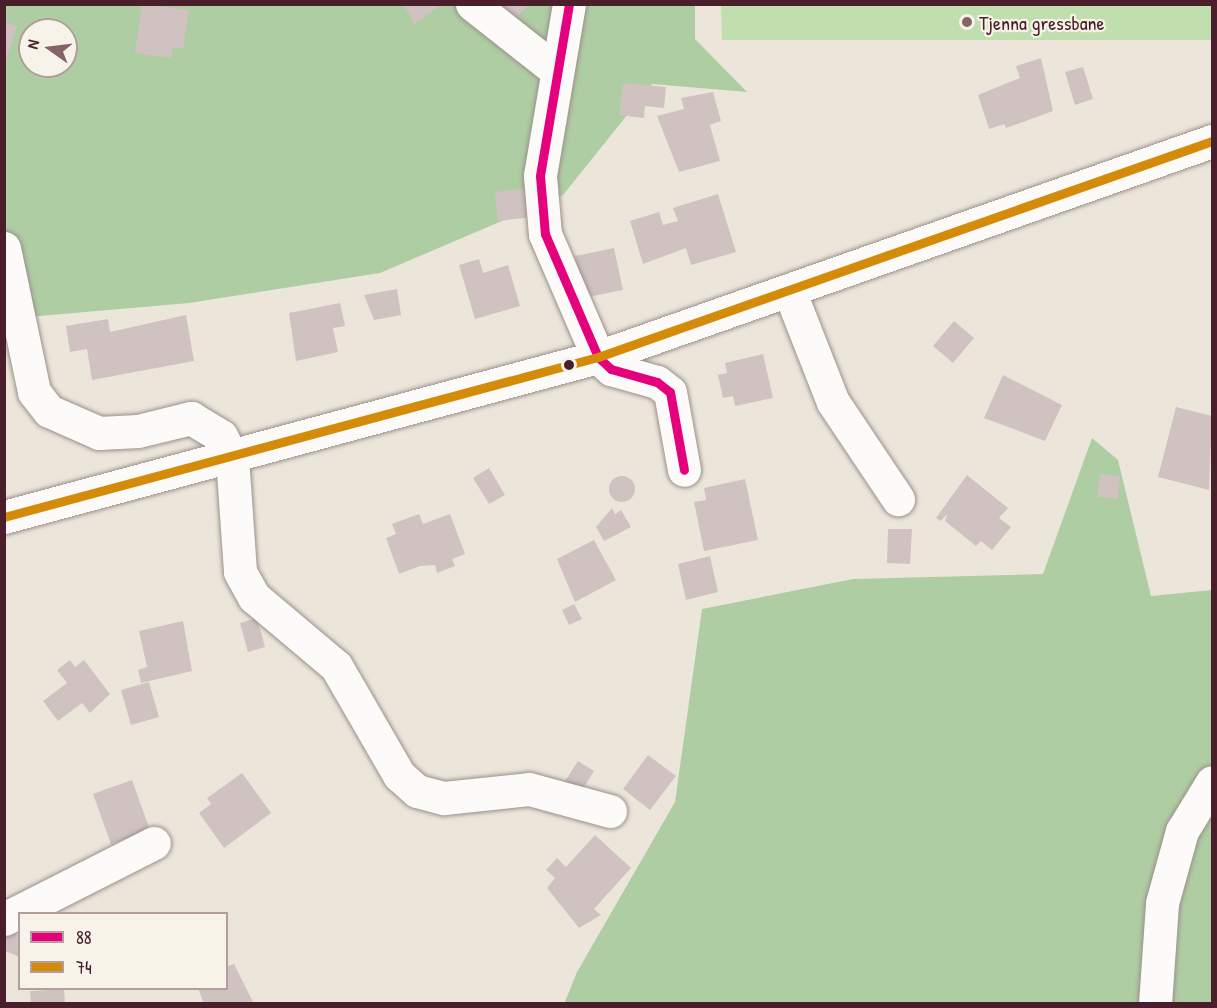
<!DOCTYPE html>
<html>
<head>
<meta charset="utf-8">
<style>
  body { margin:0 }
  #map { position:relative; width:1217px; height:1008px; overflow:hidden; background:#ece6da; font-family:"Patrick Hand",sans-serif }
  div>[style] { position:absolute }
  .green>* { inset:0; background:#c0deae }
  .forest>* { inset:0; background:#afcda3 }
  .building>* { inset:0; background:#d0c2c1 }
  .round { border-radius:50% }
  .roads { filter:drop-shadow(0 0 2px #9a908c) drop-shadow(0 0 2px #9a908c) }
  .minor>* { height:33px; margin:-16.5px; padding:0 16.5px; transform-origin:16.5px; border-radius:16.5px; background:#fcfbf9 }
  .major>* { height:33px; margin:-16.5px; padding:0 16.5px; transform-origin:16.5px; border-radius:16.5px; background:#fcfbf9 }
  .bus-1>* { height:9px; margin:-4.5px; padding:0 4.5px; transform-origin:4.5px; border-radius:4.5px; background:#e5007d }
  .bus-2>* { height:9px; margin:-4.5px; padding:0 4.5px; transform-origin:4.5px; border-radius:4.5px; background:#d48b09 }
  .dots>* { width:16px; height:16px; translate:-50% -50%; box-sizing:border-box; border:3px solid #f7f3e8; border-radius:50% }
  span { translate:-50% -50%; white-space:nowrap; text-align:center; line-height:1.15; -webkit-text-stroke:4.5px #f7f3e8; paint-order:stroke }
  .poi-label { font-size:20px; color:#4a1f2b }
  .left { translate:0 -50%; text-align:left }
  .frame { position:absolute; inset:0; border:6px solid #4a1f2b; pointer-events:none }
  .legend { position:absolute; left:18px; top:912px; width:210px; height:78px; box-sizing:border-box; background:#f7f3e8; border:2px solid #b29e9c; margin:0; padding:8px 10px; list-style:none; font-size:18px; color:#4a1f2b }
  .legend li { display:flex; align-items:center; gap:12px; height:30px }
  .legend b { width:30px; border:2px solid #b29e9c }
  .north { position:absolute; left:18px; top:18px; width:60px; height:60px; box-sizing:border-box; background:#f7f3e8; border:2px solid #b29e9c; border-radius:50%; rotate:284deg; font-size:16px; font-weight:700; line-height:24px; text-align:center; color:#4a1f2b }
  .north::after { content:''; display:block; margin:auto; width:21px; height:27px; background:#836568; clip-path:polygon(50% 0,100% 100%,50% 72%,0 100%) }
</style>
</head>
<body>
<div id="map">
  <div class="green">
    <div style="clip-path:polygon(721px 5px,1212px 5px,1212px 40px,722px 40px)"></div>
  </div>
  <div class="forest">
    <div style="clip-path:polygon(evenodd,5px 5px,695px 5px,695px 39px,747px 92px,652px 84px,563px 195px,380px 273px,189px 303px,5px 319px,5px 5px,30px 30px,66px 30px,66px 66px,30px 66px,30px 30px)"></div>
    <div style="clip-path:polygon(1092px 438px,1118px 460px,1151px 596px,1212px 590px,1212px 1003px,564px 1004px,577px 972px,675px 802px,702px 609px,853px 579px,1043px 574px)"></div>
  </div>
  <div class="building">
    <div style="clip-path:polygon(142px 4px,189px 10px,183px 49px,173px 47px,171px 58px,135px 53px)"></div>
    <div style="clip-path:polygon(404px 4px,437px 4px,438px 7px,414px 24px)"></div>
    <div style="clip-path:polygon(488px 4px,529px 4px,511px 24px)"></div>
    <div style="clip-path:polygon(4px 22px,17px 26px,5px 63px,4px 63px)"></div>
    <div style="clip-path:polygon(1041px 58px,1053px 111px,1006px 128px,1004px 124px,989px 129px,978px 95px,1020px 78px,1016px 66px)"></div>
    <div style="clip-path:polygon(1083px 67px,1093px 99px,1075px 105px,1065px 72px)"></div>
    <div style="clip-path:polygon(623px 83px,666px 87px,664px 108px,645px 106px,644px 118px,619px 115px)"></div>
    <div style="clip-path:polygon(713px 92px,721px 121px,710px 125px,720px 161px,679px 172px,657px 116px,684px 109px,681px 98px)"></div>
    <div style="clip-path:polygon(530px 188px,533px 217px,498px 221px,495px 192px)"></div>
    <div style="clip-path:polygon(718px 194px,736px 252px,691px 265px,686px 248px,643px 264px,630px 221px,659px 212px,663px 225px,678px 221px,673px 208px)"></div>
    <div style="clip-path:polygon(614px 248px,623px 290px,583px 298px,575px 256px)"></div>
    <div style="clip-path:polygon(479px 259px,483px 273px,508px 265px,520px 306px,475px 319px,459px 265px)"></div>
    <div style="clip-path:polygon(397px 289px,401px 315px,374px 320px,364px 295px)"></div>
    <div style="clip-path:polygon(340px 303px,345px 326px,333px 328px,338px 352px,296px 361px,289px 313px)"></div>
    <div style="clip-path:polygon(186px 315px,194px 361px,92px 380px,87px 349px,70px 352px,66px 326px,108px 319px,110px 332px)"></div>
    <div style="clip-path:polygon(954px 321px,974px 338px,953px 363px,933px 346px)"></div>
    <div style="clip-path:polygon(763px 354px,773px 398px,735px 406px,733px 396px,723px 398px,718px 375px,727px 373px,725px 363px)"></div>
    <div style="clip-path:polygon(1003px 375px,1062px 405px,1045px 441px,984px 418px)"></div>
    <div style="clip-path:polygon(1176px 407px,1212px 416px,1209px 490px,1158px 477px)"></div>
    <div style="clip-path:polygon(489px 468px,505px 495px,489px 504px,473px 478px)"></div>
    <div style="clip-path:polygon(1100px 474px,1120px 477px,1118px 499px,1097px 497px)"></div>
    <div style="clip-path:polygon(967px 475px,1008px 508px,999px 518px,1011px 527px,992px 550px,981px 541px,976px 546px,945px 521px,947px 514px,941px 521px,936px 518px)"></div>
    <div class="round" style="left:609px;top:476px;width:26px;height:26px"></div>
    <div style="clip-path:polygon(745px 479px,758px 540px,704px 551px,694px 502px,706px 500px,704px 488px)"></div>
    <div style="clip-path:polygon(612px 508px,615px 514px,621px 510px,631px 527px,604px 541px,596px 527px)"></div>
    <div style="clip-path:polygon(419px 514px,423px 524px,450px 514px,465px 554px,452px 559px,455px 566px,437px 573px,435px 565px,420px 566px,399px 574px,386px 538px,396px 534px,392px 524px)"></div>
    <div style="clip-path:polygon(888px 529px,912px 529px,910px 564px,887px 563px)"></div>
    <div style="clip-path:polygon(594px 540px,616px 580px,575px 602px,557px 559px)"></div>
    <div style="clip-path:polygon(710px 556px,718px 592px,686px 600px,678px 564px)"></div>
    <div style="clip-path:polygon(574px 604px,582px 619px,569px 625px,562px 610px)"></div>
    <div style="clip-path:polygon(257px 618px,265px 647px,248px 652px,240px 623px)"></div>
    <div style="clip-path:polygon(183px 621px,192px 671px,141px 683px,138px 670px,147px 667px,139px 631px)"></div>
    <div style="clip-path:polygon(70px 660px,75px 667px,84px 660px,110px 694px,90px 713px,82px 703px,58px 721px,43px 701px,67px 683px,57px 670px)"></div>
    <div style="clip-path:polygon(149px 682px,159px 717px,131px 725px,121px 690px)"></div>
    <div style="clip-path:polygon(648px 755px,676px 776px,650px 810px,623px 789px)"></div>
    <div style="clip-path:polygon(578px 761px,594px 771px,578px 797px,561px 787px)"></div>
    <div style="clip-path:polygon(242px 773px,271px 813px,224px 848px,199px 813px,211px 804px,207px 798px)"></div>
    <div style="clip-path:polygon(132px 780px,150px 830px,111px 844px,93px 794px)"></div>
    <div style="clip-path:polygon(595px 835px,631px 868px,594px 909px,601px 915px,579px 928px,547px 888px,555px 878px,546px 870px,557px 858px,566px 867px)"></div>
    <div style="clip-path:polygon(5px 930px,20px 936px,20px 957px,5px 951px)"></div>
    <div style="clip-path:polygon(234px 964px,253px 1002px,204px 1004px,198px 988px,226px 988px,226px 967px)"></div>
    <div style="clip-path:polygon(64px 989px,65px 1004px,31px 1004px,30px 991px)"></div>
  </div>
  <div class="roads">
    <div class="minor">
      <div style="left:472px;top:4px;width:107px;rotate:38.2deg"></div>
      <div style="left:569px;top:4px;width:174px;rotate:99.6deg"></div>
      <div style="left:540px;top:176px;width:58px;rotate:85.1deg"></div>
      <div style="left:545px;top:234px;width:134px;rotate:66.7deg"></div>
      <div style="left:598px;top:357px;width:18px;rotate:43deg"></div>
      <div style="left:611px;top:369px;width:48px;rotate:15.8deg"></div>
      <div style="left:657px;top:382px;width:16px;rotate:38deg"></div>
      <div style="left:670px;top:392px;width:79px;rotate:79.8deg"></div>
      <div style="left:4px;top:248px;width:147px;rotate:78.2deg"></div>
      <div style="left:34px;top:392px;width:24px;rotate:52deg"></div>
      <div style="left:49px;top:411px;width:55px;rotate:23.7deg"></div>
      <div style="left:99px;top:433px;width:39px;rotate:-3deg"></div>
      <div style="left:138px;top:431px;width:55px;rotate:-13.8deg"></div>
      <div style="left:191px;top:418px;width:35px;rotate:31deg"></div>
      <div style="left:221px;top:436px;width:24px;rotate:62deg"></div>
      <div style="left:232px;top:457px;width:115px;rotate:86deg"></div>
      <div style="left:240px;top:572px;width:29px;rotate:61deg"></div>
      <div style="left:254px;top:597px;width:107px;rotate:40.1deg"></div>
      <div style="left:336px;top:666px;width:126px;rotate:60deg"></div>
      <div style="left:399px;top:775px;width:24px;rotate:42deg"></div>
      <div style="left:417px;top:791px;width:28px;rotate:15deg"></div>
      <div style="left:444px;top:798px;width:85px;rotate:-6deg"></div>
      <div style="left:529px;top:789px;width:84px;rotate:15.2deg"></div>
      <div style="left:789px;top:290px;width:120px;rotate:68.6deg"></div>
      <div style="left:833px;top:402px;width:117px;rotate:56.2deg"></div>
      <div style="left:4px;top:919px;width:168px;rotate:-26.9deg"></div>
      <div style="left:1155px;top:1004px;width:101px;rotate:-86deg"></div>
      <div style="left:1162px;top:903px;width:75px;rotate:-74.5deg"></div>
      <div style="left:1182px;top:831px;width:57px;rotate:-58.5deg"></div>
    </div>
    <div class="major">
      <div style="left:4px;top:517px;width:615px;rotate:-15.08deg"></div>
      <div style="left:598px;top:357px;width:651px;rotate:-19.38deg"></div>
    </div>
  </div>
  <div class="bus-1">
    <div style="left:569px;top:4px;width:174px;rotate:99.6deg"></div>
    <div style="left:540px;top:176px;width:58px;rotate:85.1deg"></div>
    <div style="left:545px;top:234px;width:134px;rotate:66.7deg"></div>
    <div style="left:598px;top:357px;width:18px;rotate:43deg"></div>
    <div style="left:611px;top:369px;width:48px;rotate:15.8deg"></div>
    <div style="left:657px;top:382px;width:16px;rotate:38deg"></div>
    <div style="left:670px;top:392px;width:79px;rotate:79.8deg"></div>
  </div>
  <div class="bus-2">
    <div style="left:4px;top:517px;width:615px;rotate:-15.08deg"></div>
    <div style="left:598px;top:357px;width:651px;rotate:-19.38deg"></div>
  </div>
  <div class="dots">
    <div style="left:967px;top:22px;background:#836568"></div>
    <div style="left:569px;top:365px;background:#4a1f2b"></div>
  </div>
  <div class="poi-label">
    <span class="left" style="left:979px;top:22px">Tjenna gressbane</span>
  </div>
  <div class="frame"></div>
  <ul class="legend">
  <li><b style="height:8px;background:#e5007d"></b>88</li>
  <li><b style="height:8px;background:#d48b09"></b>74</li>
  </ul>
  <div class="north">N</div>
</div>
</body>
</html>
